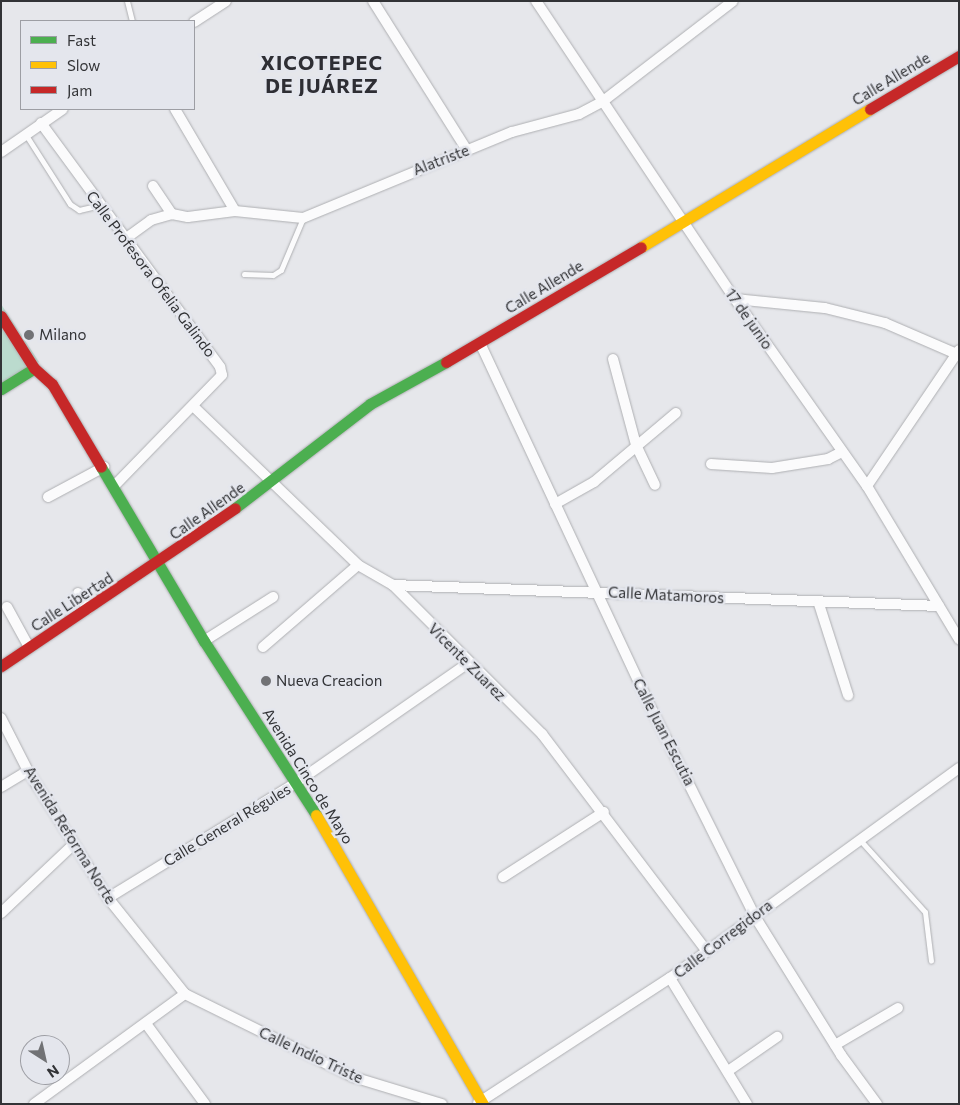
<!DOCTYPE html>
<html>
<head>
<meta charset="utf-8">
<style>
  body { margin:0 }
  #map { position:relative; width:960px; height:1105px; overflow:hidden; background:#e6e7eb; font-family:Commissioner,sans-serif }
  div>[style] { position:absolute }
  .green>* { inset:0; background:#bbdbce }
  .roads { filter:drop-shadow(0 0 1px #aeafb2) drop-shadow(0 0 1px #aeafb2) }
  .lane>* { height:5px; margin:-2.5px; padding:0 2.5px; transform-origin:2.5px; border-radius:2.5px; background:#fbfbfc }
  .street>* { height:10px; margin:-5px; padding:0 5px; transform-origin:5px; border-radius:5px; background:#fbfbfc }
  .fast>* { height:11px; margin:-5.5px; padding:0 5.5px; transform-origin:5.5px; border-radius:5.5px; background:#4caf50 }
  .slow>* { height:11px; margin:-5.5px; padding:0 5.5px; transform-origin:5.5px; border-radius:5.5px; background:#ffc107 }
  .jam>* { height:11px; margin:-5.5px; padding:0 5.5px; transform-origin:5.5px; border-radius:5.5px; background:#c62828 }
  .dots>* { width:14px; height:14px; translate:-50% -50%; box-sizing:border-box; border:2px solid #e4e6ed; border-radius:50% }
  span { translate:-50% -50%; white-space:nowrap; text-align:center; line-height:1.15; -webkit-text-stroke:5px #e4e6ed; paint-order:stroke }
  .street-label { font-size:15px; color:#323336 }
  .poi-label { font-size:15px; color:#323336 }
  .left { translate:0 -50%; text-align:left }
  .district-label { font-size:20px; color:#2e2e34; font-weight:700; letter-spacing:1px }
  .frame { position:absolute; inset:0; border:2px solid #323336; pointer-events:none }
  .legend { position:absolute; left:20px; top:20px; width:175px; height:90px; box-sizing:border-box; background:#e4e6ed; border:1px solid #9d9ea4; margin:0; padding:6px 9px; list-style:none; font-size:15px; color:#323336 }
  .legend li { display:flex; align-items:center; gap:10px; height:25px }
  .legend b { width:25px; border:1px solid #9d9ea4 }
  .north { position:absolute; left:20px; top:1035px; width:50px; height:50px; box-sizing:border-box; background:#e4e6ed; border:1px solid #9d9ea4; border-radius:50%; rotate:145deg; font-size:14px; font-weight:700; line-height:20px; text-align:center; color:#323336 }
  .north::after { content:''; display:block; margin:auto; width:18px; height:22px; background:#717275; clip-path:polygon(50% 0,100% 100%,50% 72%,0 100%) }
</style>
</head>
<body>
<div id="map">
  <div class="green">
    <div style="clip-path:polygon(1px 304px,39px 362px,1px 386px)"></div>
  </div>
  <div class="roads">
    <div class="lane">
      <div style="left:127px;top:1px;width:21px;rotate:76deg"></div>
      <div style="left:26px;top:135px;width:82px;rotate:57.5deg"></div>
      <div style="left:70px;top:204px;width:11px;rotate:34deg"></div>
      <div style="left:79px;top:210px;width:22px;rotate:-13deg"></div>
      <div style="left:244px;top:274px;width:29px;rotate:2deg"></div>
      <div style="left:273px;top:275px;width:9px;rotate:-32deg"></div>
      <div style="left:281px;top:270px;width:56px;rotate:-67.1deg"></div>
      <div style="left:860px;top:840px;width:97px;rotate:47.9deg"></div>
      <div style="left:925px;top:912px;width:49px;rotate:83deg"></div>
    </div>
    <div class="street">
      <div style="left:373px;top:1px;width:176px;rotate:57.8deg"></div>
      <div style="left:536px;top:1px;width:358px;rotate:56.3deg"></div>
      <div style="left:735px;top:299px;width:229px;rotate:54.8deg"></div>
      <div style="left:867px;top:486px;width:179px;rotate:59deg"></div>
      <div style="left:194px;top:22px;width:38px;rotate:-33deg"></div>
      <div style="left:175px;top:109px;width:118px;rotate:59.5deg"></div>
      <div style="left:41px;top:123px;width:303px;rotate:53.7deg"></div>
      <div style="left:220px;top:367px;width:8px;rotate:76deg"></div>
      <div style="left:222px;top:375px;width:153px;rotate:134.2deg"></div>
      <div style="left:1px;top:152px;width:75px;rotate:-34.7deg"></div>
      <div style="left:153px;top:186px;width:34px;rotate:56deg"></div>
      <div style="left:125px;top:239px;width:32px;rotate:-36deg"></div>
      <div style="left:151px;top:220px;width:22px;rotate:-16deg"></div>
      <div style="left:172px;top:214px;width:16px;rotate:11deg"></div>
      <div style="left:188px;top:217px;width:47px;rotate:-7.3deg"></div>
      <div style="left:235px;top:211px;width:68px;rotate:5.9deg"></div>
      <div style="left:303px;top:218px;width:226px;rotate:-22.4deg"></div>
      <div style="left:512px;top:132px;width:69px;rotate:-15deg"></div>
      <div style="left:579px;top:114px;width:26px;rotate:-28deg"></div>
      <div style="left:602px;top:102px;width:165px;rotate:-37.6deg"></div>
      <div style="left:735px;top:299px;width:90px;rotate:5.7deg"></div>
      <div style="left:825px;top:308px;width:62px;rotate:14deg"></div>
      <div style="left:885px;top:323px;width:81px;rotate:23.4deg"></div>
      <div style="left:480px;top:343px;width:396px;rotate:64.9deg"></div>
      <div style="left:648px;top:702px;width:238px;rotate:63.5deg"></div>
      <div style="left:754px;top:915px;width:165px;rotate:58.1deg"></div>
      <div style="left:841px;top:1055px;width:61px;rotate:53.7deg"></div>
      <div style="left:613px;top:359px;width:89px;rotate:75deg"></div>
      <div style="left:636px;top:445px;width:44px;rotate:64.6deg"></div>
      <div style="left:193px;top:406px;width:229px;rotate:43.9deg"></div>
      <div style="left:358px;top:565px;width:40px;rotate:29.7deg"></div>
      <div style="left:393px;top:585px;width:211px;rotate:45deg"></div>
      <div style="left:542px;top:734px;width:273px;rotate:52.8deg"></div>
      <div style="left:711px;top:464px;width:61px;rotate:3.8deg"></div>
      <div style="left:772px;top:468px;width:57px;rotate:-9.1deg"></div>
      <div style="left:828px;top:459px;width:16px;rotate:-27deg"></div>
      <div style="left:867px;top:486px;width:164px;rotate:-55.9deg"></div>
      <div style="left:48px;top:497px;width:64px;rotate:-28.2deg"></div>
      <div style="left:555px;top:504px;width:45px;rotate:-29.4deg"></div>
      <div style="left:594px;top:482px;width:107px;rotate:-40.1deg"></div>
      <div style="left:393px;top:585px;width:546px;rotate:2.2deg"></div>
      <div style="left:78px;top:593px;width:19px;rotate:58deg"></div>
      <div style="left:819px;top:604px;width:96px;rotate:72.3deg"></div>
      <div style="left:7px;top:607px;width:46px;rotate:61.2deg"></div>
      <div style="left:204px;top:641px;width:82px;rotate:-32.5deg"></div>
      <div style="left:263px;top:647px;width:125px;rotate:-40.8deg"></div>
      <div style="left:1px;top:718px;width:59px;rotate:63deg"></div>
      <div style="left:28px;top:771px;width:150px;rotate:57.8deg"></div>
      <div style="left:108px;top:898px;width:123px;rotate:51.3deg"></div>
      <div style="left:185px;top:994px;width:187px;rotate:26.3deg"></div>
      <div style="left:353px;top:1077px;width:93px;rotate:16.9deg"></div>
      <div style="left:1px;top:787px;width:31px;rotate:-31deg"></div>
      <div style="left:503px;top:877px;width:120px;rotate:-32.8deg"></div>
      <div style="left:108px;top:898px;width:222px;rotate:-31.5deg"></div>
      <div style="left:297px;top:782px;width:207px;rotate:-34.8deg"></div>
      <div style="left:1px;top:913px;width:99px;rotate:-43.4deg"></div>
      <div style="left:670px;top:978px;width:148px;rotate:58.6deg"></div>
      <div style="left:147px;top:1025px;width:98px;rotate:53.7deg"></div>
      <div style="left:835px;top:1045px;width:73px;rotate:-30.4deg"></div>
      <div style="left:728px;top:1071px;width:60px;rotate:-34.8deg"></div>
      <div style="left:478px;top:1103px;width:229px;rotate:-33.1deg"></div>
      <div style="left:670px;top:978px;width:357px;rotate:-36deg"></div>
      <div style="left:34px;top:1104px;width:187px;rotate:-36.1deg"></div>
    </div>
    <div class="fast">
      <div style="left:1px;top:389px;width:39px;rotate:-32deg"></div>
      <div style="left:101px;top:467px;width:202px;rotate:59.4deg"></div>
      <div style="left:204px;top:641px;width:207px;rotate:57.2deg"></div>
      <div style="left:235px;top:508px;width:170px;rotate:-37.6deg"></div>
      <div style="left:370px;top:404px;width:87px;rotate:-28.9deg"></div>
    </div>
    <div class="slow">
      <div style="left:641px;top:247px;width:267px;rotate:-31.1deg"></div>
      <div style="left:316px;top:815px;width:334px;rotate:60deg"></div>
    </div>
    <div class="jam">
      <div style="left:870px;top:109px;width:104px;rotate:-30.8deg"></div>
      <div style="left:1px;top:316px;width:62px;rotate:57.6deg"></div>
      <div style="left:34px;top:368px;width:24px;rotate:42deg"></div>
      <div style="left:52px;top:384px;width:96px;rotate:59.4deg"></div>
      <div style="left:446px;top:362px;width:226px;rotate:-30.5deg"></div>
      <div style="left:1px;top:666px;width:282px;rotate:-34deg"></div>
    </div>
  </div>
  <div class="dots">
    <div style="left:29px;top:335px;background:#717275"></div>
    <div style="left:266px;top:681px;background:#717275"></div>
  </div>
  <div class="street-label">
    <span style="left:891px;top:79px;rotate:-31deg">Calle Allende</span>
    <span style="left:441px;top:160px;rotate:-21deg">Alatriste</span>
    <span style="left:151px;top:274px;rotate:53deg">Calle Profesora Ofelia Galindo</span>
    <span style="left:544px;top:287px;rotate:-31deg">Calle Allende</span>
    <span style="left:749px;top:319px;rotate:55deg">17 de junio</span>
    <span style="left:207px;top:511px;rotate:-35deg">Calle Allende</span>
    <span style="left:666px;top:595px;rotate:3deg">Calle Matamoros</span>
    <span style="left:72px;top:602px;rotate:-33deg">Calle Libertad</span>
    <span style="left:467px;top:662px;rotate:45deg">Vicente Zuarez</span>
    <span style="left:664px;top:732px;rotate:63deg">Calle Juan Escutia</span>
    <span style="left:308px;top:776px;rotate:58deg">Avenida Cinco de Mayo</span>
    <span style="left:227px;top:825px;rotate:-31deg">Calle General Régules</span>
    <span style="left:70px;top:835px;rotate:58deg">Avenida Reforma Norte</span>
    <span style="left:723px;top:939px;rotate:-37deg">Calle Corregidora</span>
    <span style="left:311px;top:1055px;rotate:25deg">Calle Indio Triste</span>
  </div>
  <div class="poi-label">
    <span class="left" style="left:39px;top:335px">Milano</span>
    <span class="left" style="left:276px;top:681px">Nueva Creacion</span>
  </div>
  <div class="district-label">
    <span style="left:322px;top:74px">XICOTEPEC<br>DE JUÁREZ</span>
  </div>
  <div class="frame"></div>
  <ul class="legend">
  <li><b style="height:6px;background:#4caf50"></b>Fast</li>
  <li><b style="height:6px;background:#ffc107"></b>Slow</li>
  <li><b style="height:6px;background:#c62828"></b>Jam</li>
  </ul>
  <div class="north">N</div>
</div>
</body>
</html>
